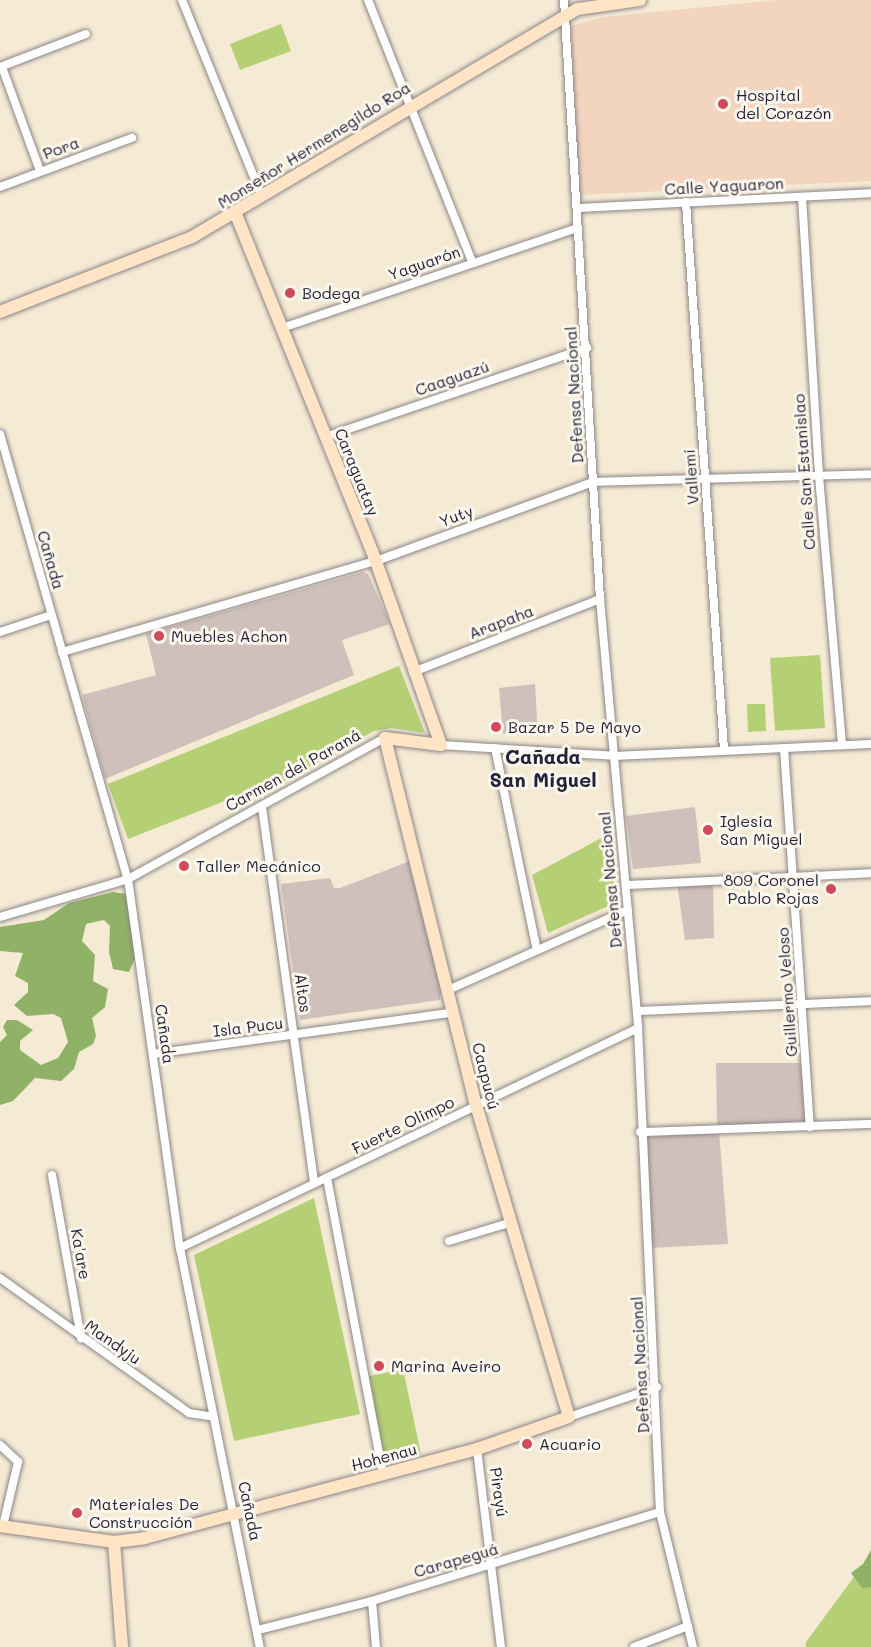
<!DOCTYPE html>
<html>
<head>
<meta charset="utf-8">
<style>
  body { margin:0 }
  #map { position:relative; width:871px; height:1647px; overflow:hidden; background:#f5ebd5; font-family:Mali,sans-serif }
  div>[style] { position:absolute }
  .built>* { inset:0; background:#f3d4bf }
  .industrial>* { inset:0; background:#cfc0bb }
  .green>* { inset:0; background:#b5cf74 }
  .forest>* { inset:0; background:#90b266 }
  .roads { filter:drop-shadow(0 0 2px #8c8688) drop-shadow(0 0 2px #8c8688) }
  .street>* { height:8px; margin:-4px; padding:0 4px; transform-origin:4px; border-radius:4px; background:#fff }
  .secondary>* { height:12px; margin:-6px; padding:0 6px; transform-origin:6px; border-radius:6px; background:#ffe4c6 }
  .dots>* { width:16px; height:16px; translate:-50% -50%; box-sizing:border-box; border:3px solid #fbf7ec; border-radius:50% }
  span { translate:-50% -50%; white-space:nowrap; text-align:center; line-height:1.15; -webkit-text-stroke:6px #fbf7ec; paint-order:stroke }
  .poi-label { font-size:16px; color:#22223b }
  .left { translate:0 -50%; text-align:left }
  .right { translate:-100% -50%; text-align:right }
  .street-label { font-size:16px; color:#22223b }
  .quarter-label { font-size:20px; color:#22223b; font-weight:700 }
</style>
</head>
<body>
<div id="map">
  <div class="built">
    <div style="clip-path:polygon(776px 0,871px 0,871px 181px,579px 195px,570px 26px,604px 17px)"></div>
  </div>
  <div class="industrial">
    <div style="clip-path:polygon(363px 572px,368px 574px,390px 624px,342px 640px,354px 675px,105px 779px,82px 695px,156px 675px,146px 634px)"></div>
    <div style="clip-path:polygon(535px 684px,538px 736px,503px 734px,499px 688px)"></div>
    <div style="clip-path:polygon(695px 807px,701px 863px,633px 869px,626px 816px)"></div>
    <div style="clip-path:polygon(410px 861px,441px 989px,440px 1000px,300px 1020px,281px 884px,330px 878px,334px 888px,340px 888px)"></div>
    <div style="clip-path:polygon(713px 881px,714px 938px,685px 940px,677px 883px)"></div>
    <div style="clip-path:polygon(716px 1063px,803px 1063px,805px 1121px,717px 1126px)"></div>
    <div style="clip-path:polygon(719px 1131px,728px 1244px,651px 1248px,645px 1137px)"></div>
  </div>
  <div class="green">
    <div style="clip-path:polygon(281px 24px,291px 51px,240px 70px,230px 44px)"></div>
    <div style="clip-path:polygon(820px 655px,825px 728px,775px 731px,770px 658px)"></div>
    <div style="clip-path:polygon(399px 666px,425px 733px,391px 728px,374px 731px,243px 804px,240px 795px,128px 839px,108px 784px)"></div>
    <div style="clip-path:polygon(747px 704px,765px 704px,766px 731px,748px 732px)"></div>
    <div style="clip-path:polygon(611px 833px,615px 903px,548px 933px,532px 875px)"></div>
    <div style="clip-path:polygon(314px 1198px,360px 1414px,234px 1441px,194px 1255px)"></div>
    <div style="clip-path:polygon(403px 1369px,421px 1454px,383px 1462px,365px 1377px)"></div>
    <div style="clip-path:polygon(871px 1554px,871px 1647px,806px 1647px,806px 1642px)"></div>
  </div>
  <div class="forest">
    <div style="clip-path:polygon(113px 892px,126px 894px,136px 956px,129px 972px,113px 969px,109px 952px,110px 926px,104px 920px,86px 924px,82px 941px,95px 955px,93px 981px,108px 989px,105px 1007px,92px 1018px,96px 1036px,93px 1044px,79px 1052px,74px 1069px,61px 1081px,35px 1078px,13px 1101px,0 1105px,0 1042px,7px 1035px,3px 1027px,7px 1020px,17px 1020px,33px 1030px,20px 1041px,20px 1050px,41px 1065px,58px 1058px,68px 1042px,61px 1018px,53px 1014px,27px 1016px,14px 1005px,28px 992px,28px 983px,15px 976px,23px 953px,0 951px,0 927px,44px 920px,69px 903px)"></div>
    <div style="clip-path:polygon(871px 1550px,871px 1587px,862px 1588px,851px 1573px,863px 1564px)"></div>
  </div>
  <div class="roads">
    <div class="street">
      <div style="left:182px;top:0;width:210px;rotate:67.9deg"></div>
      <div style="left:368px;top:0;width:282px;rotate:68.3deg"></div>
      <div style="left:564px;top:0;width:600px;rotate:86.56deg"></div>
      <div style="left:600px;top:599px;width:431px;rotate:84.9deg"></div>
      <div style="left:638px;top:1028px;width:484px;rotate:87.4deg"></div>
      <div style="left:660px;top:1512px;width:139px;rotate:76.3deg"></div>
      <div style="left:0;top:67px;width:92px;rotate:-21deg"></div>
      <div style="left:2px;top:67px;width:111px;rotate:69.9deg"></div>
      <div style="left:0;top:187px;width:141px;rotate:-20.4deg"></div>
      <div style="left:802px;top:197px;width:280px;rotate:86.5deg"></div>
      <div style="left:819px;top:476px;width:270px;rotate:85.1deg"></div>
      <div style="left:686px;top:202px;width:549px;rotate:86.03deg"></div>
      <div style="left:578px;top:208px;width:293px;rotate:-2.9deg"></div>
      <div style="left:282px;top:328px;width:311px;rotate:-18.7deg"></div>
      <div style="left:0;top:434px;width:463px;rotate:74deg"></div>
      <div style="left:128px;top:879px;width:373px;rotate:82deg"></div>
      <div style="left:180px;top:1248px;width:407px;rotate:78.7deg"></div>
      <div style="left:325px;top:437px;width:277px;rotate:-18.8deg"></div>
      <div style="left:0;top:632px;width:54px;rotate:-18.4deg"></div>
      <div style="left:62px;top:652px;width:327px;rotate:-16.2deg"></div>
      <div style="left:376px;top:561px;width:231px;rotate:-20deg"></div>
      <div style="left:593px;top:482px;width:278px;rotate:-1.6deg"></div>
      <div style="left:413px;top:672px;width:201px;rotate:-21.3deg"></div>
      <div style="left:441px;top:745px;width:173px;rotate:3.6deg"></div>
      <div style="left:614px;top:756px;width:257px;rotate:-2.7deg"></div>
      <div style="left:495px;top:748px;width:206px;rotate:78.3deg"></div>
      <div style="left:784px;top:748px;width:380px;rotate:86.1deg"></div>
      <div style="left:262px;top:807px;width:380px;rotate:82.1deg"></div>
      <div style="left:627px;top:885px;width:244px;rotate:-2.8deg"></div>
      <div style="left:0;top:917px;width:134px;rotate:-16.5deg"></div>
      <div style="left:128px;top:879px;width:293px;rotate:-28.8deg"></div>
      <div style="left:448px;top:990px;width:197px;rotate:-24deg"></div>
      <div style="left:637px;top:1011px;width:234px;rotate:-2.4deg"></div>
      <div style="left:153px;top:1054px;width:304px;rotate:-7.9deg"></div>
      <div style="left:640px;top:1132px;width:231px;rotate:-2deg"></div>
      <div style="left:52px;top:1175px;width:166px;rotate:79.9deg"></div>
      <div style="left:327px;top:1178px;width:301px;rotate:79.3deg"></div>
      <div style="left:449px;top:1241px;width:63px;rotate:-16.7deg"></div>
      <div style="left:180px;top:1248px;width:508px;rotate:-25.66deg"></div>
      <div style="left:0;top:1278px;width:232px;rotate:35.5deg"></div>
      <div style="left:189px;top:1413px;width:25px;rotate:9deg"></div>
      <div style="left:569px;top:1417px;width:93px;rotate:-18.8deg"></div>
      <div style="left:0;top:1445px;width:25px;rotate:43deg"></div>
      <div style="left:18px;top:1462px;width:66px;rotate:103.2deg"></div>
      <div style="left:477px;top:1449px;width:199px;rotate:83.1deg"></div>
      <div style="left:372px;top:1601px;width:46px;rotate:85deg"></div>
      <div style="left:258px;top:1630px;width:118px;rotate:-14.3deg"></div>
      <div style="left:372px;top:1601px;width:301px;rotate:-17.2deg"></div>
      <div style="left:634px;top:1647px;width:58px;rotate:-21.3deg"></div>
    </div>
    <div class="secondary">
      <div style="left:0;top:312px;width:206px;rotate:-21.3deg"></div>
      <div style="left:192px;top:237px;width:448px;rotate:-30.6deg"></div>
      <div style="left:578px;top:9px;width:63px;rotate:-8.3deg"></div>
      <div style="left:0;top:1526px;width:115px;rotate:8deg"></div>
      <div style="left:114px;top:1542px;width:31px;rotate:-7deg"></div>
      <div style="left:145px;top:1538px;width:344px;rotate:-15deg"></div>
      <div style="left:477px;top:1449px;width:97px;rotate:-19.2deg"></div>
      <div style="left:569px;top:1417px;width:325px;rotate:-106.6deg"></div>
      <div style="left:476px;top:1106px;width:379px;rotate:-103.9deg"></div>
      <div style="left:385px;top:738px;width:56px;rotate:7.1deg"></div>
      <div style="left:441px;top:745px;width:195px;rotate:-109.5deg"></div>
      <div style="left:376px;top:561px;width:374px;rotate:-112deg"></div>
      <div style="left:114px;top:1542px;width:105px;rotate:85.6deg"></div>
    </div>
  </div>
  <div class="dots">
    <div style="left:723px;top:104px;background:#d1495b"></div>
    <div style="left:290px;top:293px;background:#d1495b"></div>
    <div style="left:159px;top:636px;background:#d1495b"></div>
    <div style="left:496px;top:727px;background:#d1495b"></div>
    <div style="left:708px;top:830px;background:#d1495b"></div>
    <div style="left:184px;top:866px;background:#d1495b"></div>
    <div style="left:831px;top:889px;background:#d1495b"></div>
    <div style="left:379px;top:1366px;background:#d1495b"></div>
    <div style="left:527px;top:1444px;background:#d1495b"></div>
    <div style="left:77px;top:1513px;background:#d1495b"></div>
  </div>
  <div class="poi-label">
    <span class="left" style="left:736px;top:104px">Hospital<br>del Corazón</span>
    <span class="left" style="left:302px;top:293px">Bodega</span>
    <span class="left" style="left:171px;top:636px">Muebles Achon</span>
    <span class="left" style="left:508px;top:727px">Bazar 5 De Mayo</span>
    <span class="left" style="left:720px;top:830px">Iglesia<br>San Miguel</span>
    <span class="left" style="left:196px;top:866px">Taller Mecánico</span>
    <span class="right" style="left:819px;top:889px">809 Coronel<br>Pablo Rojas</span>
    <span class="left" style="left:391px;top:1366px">Marina Aveiro</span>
    <span class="left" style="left:539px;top:1444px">Acuario</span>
    <span class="left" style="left:89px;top:1513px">Materiales De<br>Construcción</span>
  </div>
  <div class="street-label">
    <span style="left:314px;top:145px;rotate:-32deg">Monseñor Hermenegildo Roa</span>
    <span style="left:61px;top:148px;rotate:-20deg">Pora</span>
    <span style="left:724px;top:186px;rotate:-3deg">Calle Yaguaron</span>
    <span style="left:424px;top:263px;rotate:-19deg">Yaguarón</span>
    <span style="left:452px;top:378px;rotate:-19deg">Caaguazú</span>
    <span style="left:574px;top:395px;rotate:-93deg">Defensa Nacional</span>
    <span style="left:357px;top:472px;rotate:68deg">Caraguatay</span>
    <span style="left:804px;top:472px;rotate:-94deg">Calle San Estanislao</span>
    <span style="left:691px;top:477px;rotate:-94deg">Vallemí</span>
    <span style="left:456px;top:516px;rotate:-20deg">Yuty</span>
    <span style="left:51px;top:560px;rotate:74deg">Cañada</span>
    <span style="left:501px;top:622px;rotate:-21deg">Arapaha</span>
    <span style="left:293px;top:770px;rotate:-29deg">Carmen del Paraná</span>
    <span style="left:610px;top:880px;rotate:-95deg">Defensa Nacional</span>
    <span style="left:787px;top:992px;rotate:-94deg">Guillermo Veloso</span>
    <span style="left:303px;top:993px;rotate:82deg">Altos</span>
    <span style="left:248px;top:1027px;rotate:-7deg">Isla Pucu</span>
    <span style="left:165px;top:1034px;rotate:82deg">Cañada</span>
    <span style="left:486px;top:1076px;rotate:76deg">Caapucú</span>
    <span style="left:403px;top:1125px;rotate:-26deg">Fuerte Olimpo</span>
    <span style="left:81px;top:1254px;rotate:80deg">Ka'are</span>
    <span style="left:113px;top:1342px;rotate:35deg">Mandyju</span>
    <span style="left:640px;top:1365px;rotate:-93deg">Defensa Nacional</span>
    <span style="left:384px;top:1457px;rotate:-15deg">Hohenau</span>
    <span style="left:499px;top:1492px;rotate:82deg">Pirayú</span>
    <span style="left:250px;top:1511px;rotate:78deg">Cañada</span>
    <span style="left:456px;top:1560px;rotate:-16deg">Carapeguá</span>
  </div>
  <div class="quarter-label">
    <span style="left:543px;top:768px">Cañada<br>San Miguel</span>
  </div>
</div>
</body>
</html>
